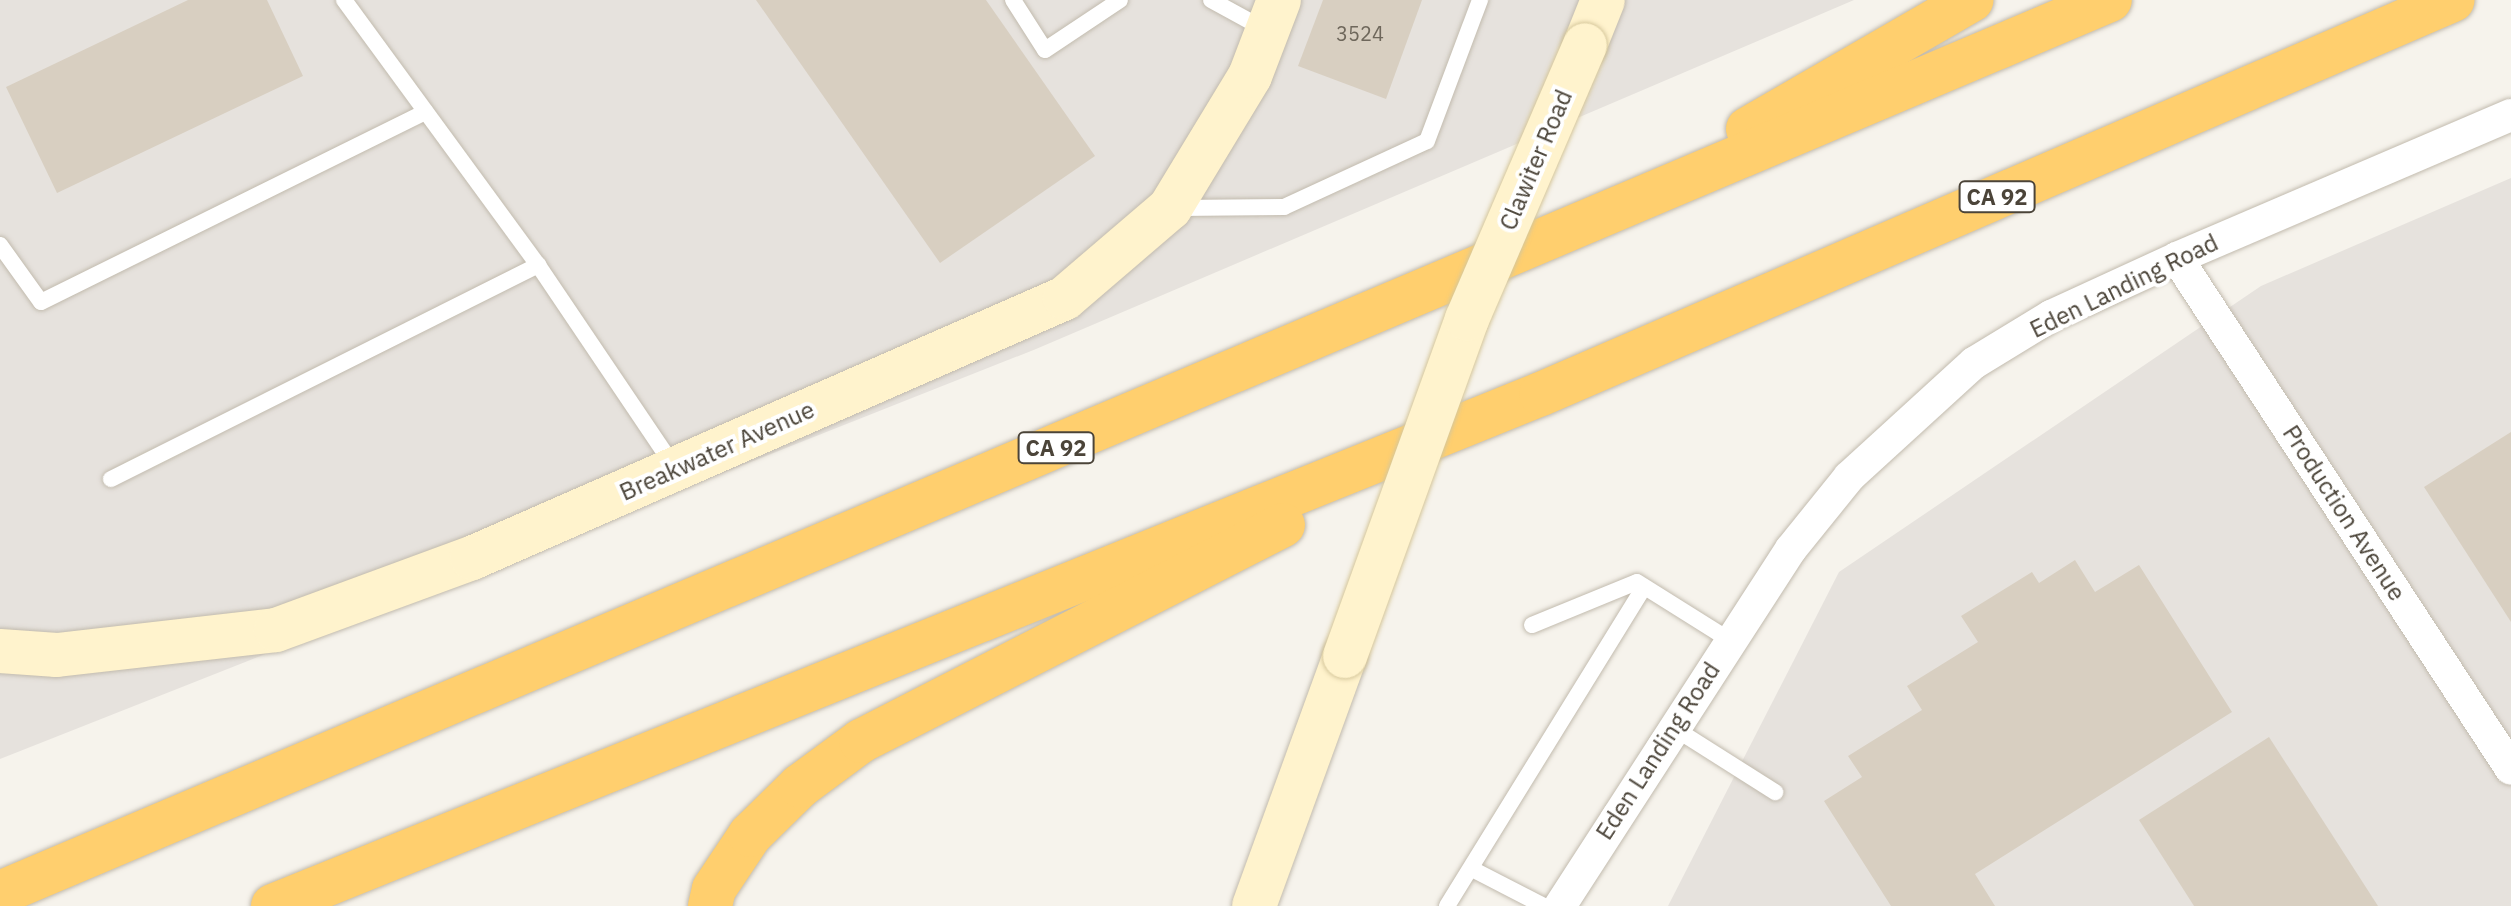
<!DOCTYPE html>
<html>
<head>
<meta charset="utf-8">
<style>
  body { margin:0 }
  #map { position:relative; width:2511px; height:906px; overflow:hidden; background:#f6f3ec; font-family:"IBM Plex Sans",sans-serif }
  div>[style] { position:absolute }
  .industrial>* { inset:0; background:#e6e2dd }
  .building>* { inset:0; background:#d8cfc1 }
  .roads { filter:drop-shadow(0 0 2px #c2bbae) drop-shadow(0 0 2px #c2bbae) }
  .lane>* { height:16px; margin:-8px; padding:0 8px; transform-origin:8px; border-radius:8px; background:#fff }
  .street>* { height:32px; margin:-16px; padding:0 16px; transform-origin:16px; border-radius:16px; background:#fff }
  .secondary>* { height:44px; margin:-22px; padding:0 22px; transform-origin:22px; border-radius:22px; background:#fff3cd }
  .highway>* { height:44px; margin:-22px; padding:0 22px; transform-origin:22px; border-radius:22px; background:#ffcf6e }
  .bridges { filter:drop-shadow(0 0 2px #d6c79b) drop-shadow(0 0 2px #d6c79b) }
  .secondary-bridge>* { height:44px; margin:-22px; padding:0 22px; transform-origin:22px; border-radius:22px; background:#fff3cd }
  span { translate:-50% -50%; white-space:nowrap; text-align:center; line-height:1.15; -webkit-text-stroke:8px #fff; paint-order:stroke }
  .number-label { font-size:20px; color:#6e675b }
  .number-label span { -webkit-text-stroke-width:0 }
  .shield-label span { padding:2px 6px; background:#fff; border:2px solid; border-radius:6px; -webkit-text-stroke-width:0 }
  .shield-label { font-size:22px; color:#4b4439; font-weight:700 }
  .street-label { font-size:24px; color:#4b4439 }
</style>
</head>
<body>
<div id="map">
  <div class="industrial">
    <div style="clip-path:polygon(0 0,1854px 0,1036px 349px,0 759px)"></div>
    <div style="clip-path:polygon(2511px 178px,2511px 906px,1668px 906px,1839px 572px,2261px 286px)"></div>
  </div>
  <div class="building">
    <div style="clip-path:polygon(188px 0,267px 0,303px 76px,57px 193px,6px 87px)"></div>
    <div style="clip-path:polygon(756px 0,986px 0,1095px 156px,940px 263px)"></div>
    <div style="clip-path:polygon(1323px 0,1422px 0,1386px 99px,1298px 66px)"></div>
    <div style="clip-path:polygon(2511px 432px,2511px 622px,2424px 487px)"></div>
    <div style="clip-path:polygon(2075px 560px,2095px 592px,2139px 565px,2232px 712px,1975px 874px,1995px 906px,1891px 906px,1824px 801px,1862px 777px,1848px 756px,1922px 710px,1907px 686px,1978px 642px,1961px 616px,2032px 572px,2039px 583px)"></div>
    <div style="clip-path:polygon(2269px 737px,2378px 906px,2194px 906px,2139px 820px)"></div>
  </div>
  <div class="roads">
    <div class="lane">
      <div style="left:344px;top:0;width:328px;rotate:53.8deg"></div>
      <div style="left:538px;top:265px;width:245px;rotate:56deg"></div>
      <div style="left:1013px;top:0;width:59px;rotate:57.4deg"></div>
      <div style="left:1045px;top:50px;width:90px;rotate:-33.7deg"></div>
      <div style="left:1211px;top:0;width:63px;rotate:28.6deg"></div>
      <div style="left:1177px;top:208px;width:107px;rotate:-0.5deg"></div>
      <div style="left:1284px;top:207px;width:157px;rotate:-24.8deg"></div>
      <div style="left:1427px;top:141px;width:151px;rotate:-69.4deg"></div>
      <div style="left:0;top:245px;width:70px;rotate:54.3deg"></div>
      <div style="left:41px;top:302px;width:429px;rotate:-26.3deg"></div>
      <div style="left:111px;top:479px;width:478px;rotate:-26.6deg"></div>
      <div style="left:1532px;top:625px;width:113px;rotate:-22.3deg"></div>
      <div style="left:1637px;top:582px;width:111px;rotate:32.1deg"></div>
      <div style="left:1674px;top:728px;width:120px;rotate:32.4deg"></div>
      <div style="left:1472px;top:869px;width:81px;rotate:27.2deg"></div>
      <div style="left:1447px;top:906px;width:375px;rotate:-58.3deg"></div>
    </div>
    <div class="street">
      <div style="left:2177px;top:258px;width:610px;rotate:56.83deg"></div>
      <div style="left:1560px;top:906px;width:425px;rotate:-57.1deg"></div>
      <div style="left:1791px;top:549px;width:92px;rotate:-51.1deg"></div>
      <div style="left:1849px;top:477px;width:169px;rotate:-42.4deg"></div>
      <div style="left:1974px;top:363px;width:90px;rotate:-31.4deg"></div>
      <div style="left:2051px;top:316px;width:139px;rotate:-24.7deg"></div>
      <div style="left:2177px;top:258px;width:363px;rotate:-23.2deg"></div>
    </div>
    <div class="secondary">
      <div style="left:1585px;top:45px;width:48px;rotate:-68.2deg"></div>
      <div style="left:0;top:651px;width:57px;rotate:4deg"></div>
      <div style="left:57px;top:655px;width:220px;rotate:-6.5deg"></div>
      <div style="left:276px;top:630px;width:209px;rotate:-20.2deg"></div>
      <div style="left:472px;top:558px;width:647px;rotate:-23.67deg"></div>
      <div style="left:1065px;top:298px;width:138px;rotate:-40.6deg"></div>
      <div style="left:1170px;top:208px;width:154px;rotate:-58.8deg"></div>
      <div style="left:1250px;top:76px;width:81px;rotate:-69.1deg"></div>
      <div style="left:1254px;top:906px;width:266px;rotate:-70deg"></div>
    </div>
    <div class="highway">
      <div style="left:1748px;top:129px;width:258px;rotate:-30deg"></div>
      <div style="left:0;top:893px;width:2291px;rotate:-22.94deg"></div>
      <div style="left:273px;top:906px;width:1367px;rotate:-21.99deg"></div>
      <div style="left:1541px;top:394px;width:993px;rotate:-23.37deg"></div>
      <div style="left:710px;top:906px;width:17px;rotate:-77deg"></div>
      <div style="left:714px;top:889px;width:65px;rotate:-56.3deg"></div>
      <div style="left:750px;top:835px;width:70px;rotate:-44.4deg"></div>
      <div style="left:800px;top:786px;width:76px;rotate:-36.4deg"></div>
      <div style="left:861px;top:741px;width:474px;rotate:-27.1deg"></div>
    </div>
  </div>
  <div class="bridges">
    <div class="secondary-bridge">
      <div style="left:1345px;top:656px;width:358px;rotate:-70.1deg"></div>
      <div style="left:1467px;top:319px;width:298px;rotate:-66.7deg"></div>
    </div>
  </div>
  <div class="number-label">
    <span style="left:1360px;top:33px">3524</span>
  </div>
  <div class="shield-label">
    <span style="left:1997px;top:197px">CA 92</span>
    <span style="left:1056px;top:448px">CA 92</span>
  </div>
  <div class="street-label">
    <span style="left:1536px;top:160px;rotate:-67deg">Clawiter Road</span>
    <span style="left:2124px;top:286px;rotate:-26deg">Eden Landing Road</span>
    <span style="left:717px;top:451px;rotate:-24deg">Breakwater Avenue</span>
    <span style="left:2344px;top:513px;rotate:57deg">Production Avenue</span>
    <span style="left:1658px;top:751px;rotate:-57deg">Eden Landing Road</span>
  </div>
</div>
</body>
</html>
